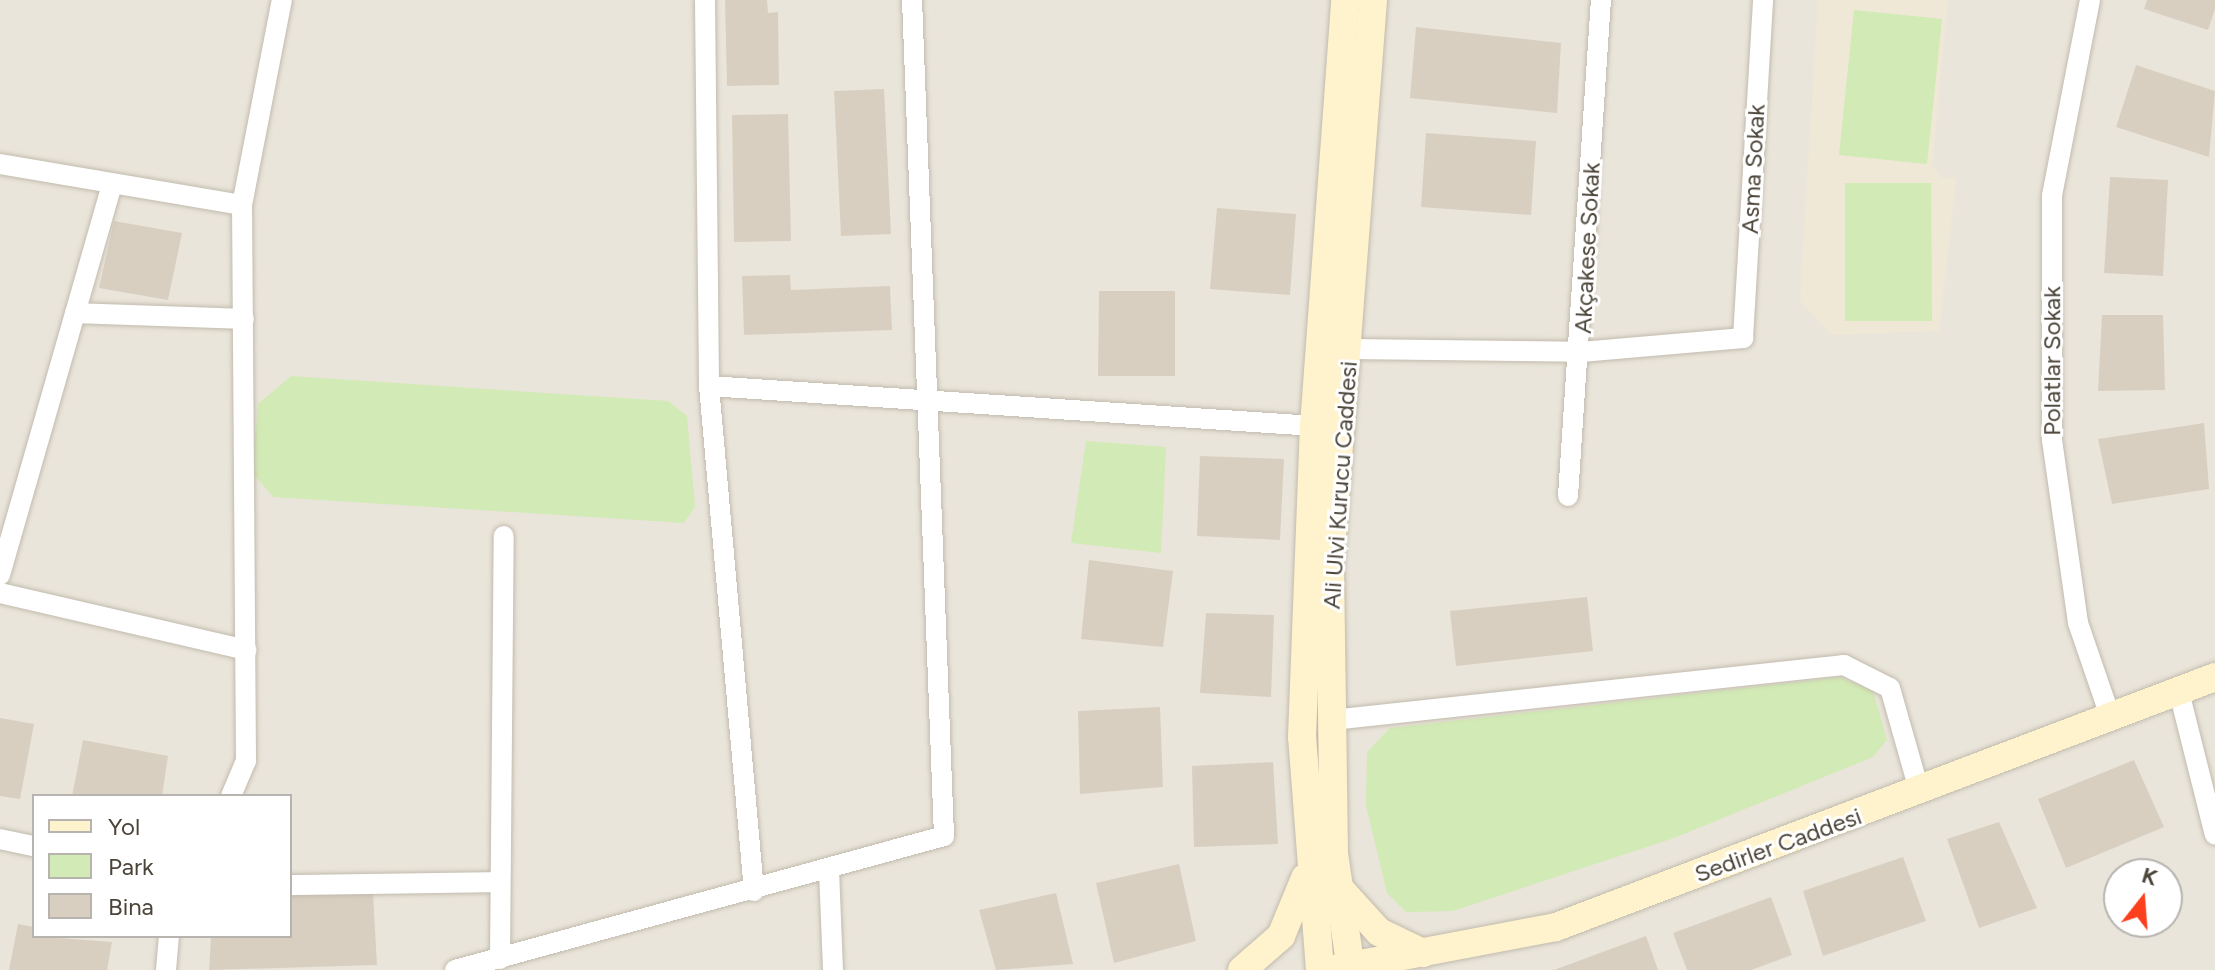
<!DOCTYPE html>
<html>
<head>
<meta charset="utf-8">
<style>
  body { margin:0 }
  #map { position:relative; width:2215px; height:970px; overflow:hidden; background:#f6f3ec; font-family:Figtree,sans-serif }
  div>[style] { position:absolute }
  .residential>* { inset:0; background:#eae5da }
  .education>* { inset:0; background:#efe8d6 }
  .green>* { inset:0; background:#d2eab5 }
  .building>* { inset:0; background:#d8cfc1 }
  .roads { filter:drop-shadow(0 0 2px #c2bbae) drop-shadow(0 0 2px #c2bbae) }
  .street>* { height:20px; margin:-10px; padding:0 10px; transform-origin:10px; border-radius:10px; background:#fff }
  .secondary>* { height:28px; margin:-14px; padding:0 14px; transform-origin:14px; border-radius:14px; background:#fff3cd }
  span { translate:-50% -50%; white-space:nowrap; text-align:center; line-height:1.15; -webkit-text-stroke:6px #fff; paint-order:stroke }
  .street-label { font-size:24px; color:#4b4439 }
  .legend { position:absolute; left:32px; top:794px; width:260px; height:144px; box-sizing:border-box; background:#fff; border:2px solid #b7b4b0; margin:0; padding:10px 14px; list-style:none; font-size:24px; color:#4b4439 }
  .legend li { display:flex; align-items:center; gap:16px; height:40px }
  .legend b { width:40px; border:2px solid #b7b4b0 }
  .north { position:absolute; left:2103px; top:858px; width:80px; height:80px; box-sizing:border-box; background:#fff; border:2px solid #b7b4b0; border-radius:50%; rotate:17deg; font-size:22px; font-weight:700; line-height:32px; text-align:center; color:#4b4439 }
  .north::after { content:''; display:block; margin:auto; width:28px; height:36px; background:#fc3f1d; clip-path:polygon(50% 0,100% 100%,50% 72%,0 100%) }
</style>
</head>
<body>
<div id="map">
  <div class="residential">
    <div style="clip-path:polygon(evenodd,0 0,2215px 0,2215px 970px,0 970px,0 0,34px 796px,290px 796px,290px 936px,34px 936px,34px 796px,0 0,2119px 874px,2167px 874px,2167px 922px,2119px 922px,2119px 874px)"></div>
  </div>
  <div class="education">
    <div style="clip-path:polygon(1818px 0,1948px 0,1932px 166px,1942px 178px,1956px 178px,1939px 331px,1832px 335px,1800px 301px)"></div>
  </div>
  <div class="green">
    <div style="clip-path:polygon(1854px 10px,1942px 19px,1927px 164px,1839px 155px)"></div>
    <div style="clip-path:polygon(1845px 183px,1931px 183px,1932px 321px,1845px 321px)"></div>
    <div style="clip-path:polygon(291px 376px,668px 401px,687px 416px,695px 507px,684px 523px,273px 497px,252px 472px,258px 404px)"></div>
    <div style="clip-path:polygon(1086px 441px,1166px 447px,1161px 553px,1071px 543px)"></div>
    <div style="clip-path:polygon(1840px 677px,1873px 691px,1887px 740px,1873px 757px,1674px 838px,1453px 911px,1406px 912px,1387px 893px,1366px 806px,1367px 752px,1390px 728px)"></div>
  </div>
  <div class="building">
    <div style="clip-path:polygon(725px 0,767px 0,768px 13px,778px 12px,779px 85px,727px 86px)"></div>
    <div style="clip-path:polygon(2147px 0,2215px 0,2215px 9px,2208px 30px,2144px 9px)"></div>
    <div style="clip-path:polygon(1416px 27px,1561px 43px,1557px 113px,1410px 98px)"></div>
    <div style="clip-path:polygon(2136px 65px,2215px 91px,2209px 157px,2116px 127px)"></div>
    <div style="clip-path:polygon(884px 89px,891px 234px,841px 236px,834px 91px)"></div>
    <div style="clip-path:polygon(788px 114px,791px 241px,734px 242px,732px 115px)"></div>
    <div style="clip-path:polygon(1426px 133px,1536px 141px,1531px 215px,1421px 207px)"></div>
    <div style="clip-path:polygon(2110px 177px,2168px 180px,2163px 276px,2104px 273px)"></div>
    <div style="clip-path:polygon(1217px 208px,1296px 214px,1290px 295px,1210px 289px)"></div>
    <div style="clip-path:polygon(114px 221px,182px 233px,168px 300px,99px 288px)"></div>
    <div style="clip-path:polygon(790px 275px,791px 290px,890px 286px,892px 330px,744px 335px,742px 276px)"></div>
    <div style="clip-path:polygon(1099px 291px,1175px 291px,1175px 376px,1098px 376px)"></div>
    <div style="clip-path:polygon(2102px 315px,2163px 315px,2165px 390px,2098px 391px)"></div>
    <div style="clip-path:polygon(2204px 423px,2209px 489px,2112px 504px,2098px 439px)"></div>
    <div style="clip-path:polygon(1200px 456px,1284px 459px,1280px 540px,1197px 536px)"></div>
    <div style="clip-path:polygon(1089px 560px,1173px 571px,1163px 647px,1081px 639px)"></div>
    <div style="clip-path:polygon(1587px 597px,1593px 651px,1456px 666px,1450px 611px)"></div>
    <div style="clip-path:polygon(1206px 613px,1274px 615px,1271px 697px,1200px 693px)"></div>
    <div style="clip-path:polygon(1160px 707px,1163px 787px,1080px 794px,1078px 711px)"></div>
    <div style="clip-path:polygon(0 718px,34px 724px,20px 799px,0 796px)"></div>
    <div style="clip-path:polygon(83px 740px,168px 756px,162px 796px,72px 796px)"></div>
    <div style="clip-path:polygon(2134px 760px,2164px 827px,2066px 868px,2038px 799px)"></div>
    <div style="clip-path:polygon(1273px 762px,1278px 844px,1194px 847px,1192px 766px)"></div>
    <div style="clip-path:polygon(1999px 822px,2037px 908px,1979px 928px,1947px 839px)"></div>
    <div style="clip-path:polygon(1903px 857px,1926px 921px,1823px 956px,1803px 891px)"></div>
    <div style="clip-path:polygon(1179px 864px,1196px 941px,1114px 963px,1096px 883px)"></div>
    <div style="clip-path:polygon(290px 891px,373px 894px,377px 965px,209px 970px,211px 936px,290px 936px)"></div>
    <div style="clip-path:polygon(1056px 893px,1073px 964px,996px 970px,979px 910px)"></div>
    <div style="clip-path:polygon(1771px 897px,1792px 955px,1751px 970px,1687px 970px,1673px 933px)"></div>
    <div style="clip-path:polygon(18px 924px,34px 927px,34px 936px,112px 942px,107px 970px,9px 970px)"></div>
    <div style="clip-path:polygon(1646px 936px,1658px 970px,1554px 970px)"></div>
  </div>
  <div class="roads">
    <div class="street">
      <div style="left:705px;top:0;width:386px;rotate:89.4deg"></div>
      <div style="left:709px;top:386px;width:507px;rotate:84.91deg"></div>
      <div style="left:2090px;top:0;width:200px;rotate:101deg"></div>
      <div style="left:2052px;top:196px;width:244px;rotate:90deg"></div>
      <div style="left:2052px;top:440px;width:185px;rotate:81.9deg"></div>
      <div style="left:2078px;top:623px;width:102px;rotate:71deg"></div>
      <div style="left:0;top:164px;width:245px;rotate:9.6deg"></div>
      <div style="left:75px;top:313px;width:169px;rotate:2deg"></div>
      <div style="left:1350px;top:349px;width:231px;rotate:0.7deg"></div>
      <div style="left:1581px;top:352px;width:163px;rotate:-4.9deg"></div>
      <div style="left:1743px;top:338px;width:339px;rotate:-86.6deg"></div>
      <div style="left:709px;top:386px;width:606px;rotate:3.78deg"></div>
      <div style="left:1568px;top:496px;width:497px;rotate:-86.2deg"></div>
      <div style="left:0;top:575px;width:404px;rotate:-74deg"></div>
      <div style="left:0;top:593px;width:253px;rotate:13deg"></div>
      <div style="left:2179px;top:692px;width:147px;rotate:75.9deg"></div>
      <div style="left:1332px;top:720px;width:515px;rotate:-6.13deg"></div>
      <div style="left:1844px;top:665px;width:51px;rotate:26.6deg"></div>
      <div style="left:1890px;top:688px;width:109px;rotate:74.1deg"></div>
      <div style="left:231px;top:796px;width:38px;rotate:-67deg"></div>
      <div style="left:246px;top:761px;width:556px;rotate:-90.41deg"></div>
      <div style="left:242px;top:205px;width:209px;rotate:-79deg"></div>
      <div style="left:0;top:839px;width:35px;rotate:12deg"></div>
      <div style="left:829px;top:870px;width:100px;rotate:87.7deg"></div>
      <div style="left:290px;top:885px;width:206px;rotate:-0.8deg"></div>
      <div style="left:500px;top:959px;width:423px;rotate:-89.5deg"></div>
      <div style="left:166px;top:970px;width:34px;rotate:-85deg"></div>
      <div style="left:455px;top:970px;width:507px;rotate:-15.32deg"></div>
      <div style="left:944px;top:836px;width:837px;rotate:-92.19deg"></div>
    </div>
    <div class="secondary">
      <div style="left:1339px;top:888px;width:59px;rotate:47.7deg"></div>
      <div style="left:1379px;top:932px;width:49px;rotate:25.5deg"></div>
      <div style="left:1334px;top:969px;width:226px;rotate:-10.7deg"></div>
      <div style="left:1556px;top:927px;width:705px;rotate:-20.77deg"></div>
      <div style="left:1242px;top:970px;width:52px;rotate:-41.1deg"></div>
      <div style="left:1281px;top:936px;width:63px;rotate:-67.5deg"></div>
      <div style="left:1320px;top:970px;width:234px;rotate:-94.4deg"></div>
      <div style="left:1302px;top:737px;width:311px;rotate:-87.8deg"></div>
      <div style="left:1314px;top:426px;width:427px;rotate:-85.8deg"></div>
      <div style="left:1351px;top:970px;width:118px;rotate:-98.3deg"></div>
      <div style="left:1334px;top:853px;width:290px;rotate:-90.8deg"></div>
      <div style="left:1330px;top:563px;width:565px;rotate:-85.63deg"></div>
    </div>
  </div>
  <div class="street-label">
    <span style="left:1753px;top:169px;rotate:-87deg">Asma Sokak</span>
    <span style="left:1587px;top:248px;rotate:-87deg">Akçakese Sokak</span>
    <span style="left:2052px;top:361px;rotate:-90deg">Polatlar Sokak</span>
    <span style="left:1340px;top:485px;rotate:-86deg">Ali Ulvi Kurucu Caddesi</span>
    <span style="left:1778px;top:845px;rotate:-20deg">Sedirler Caddesi</span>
  </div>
  <ul class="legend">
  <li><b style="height:10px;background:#fff3cd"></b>Yol</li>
  <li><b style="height:22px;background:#d2eab5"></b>Park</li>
  <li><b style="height:22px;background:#d8cfc1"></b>Bina</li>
  </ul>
  <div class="north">K</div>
</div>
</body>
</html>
